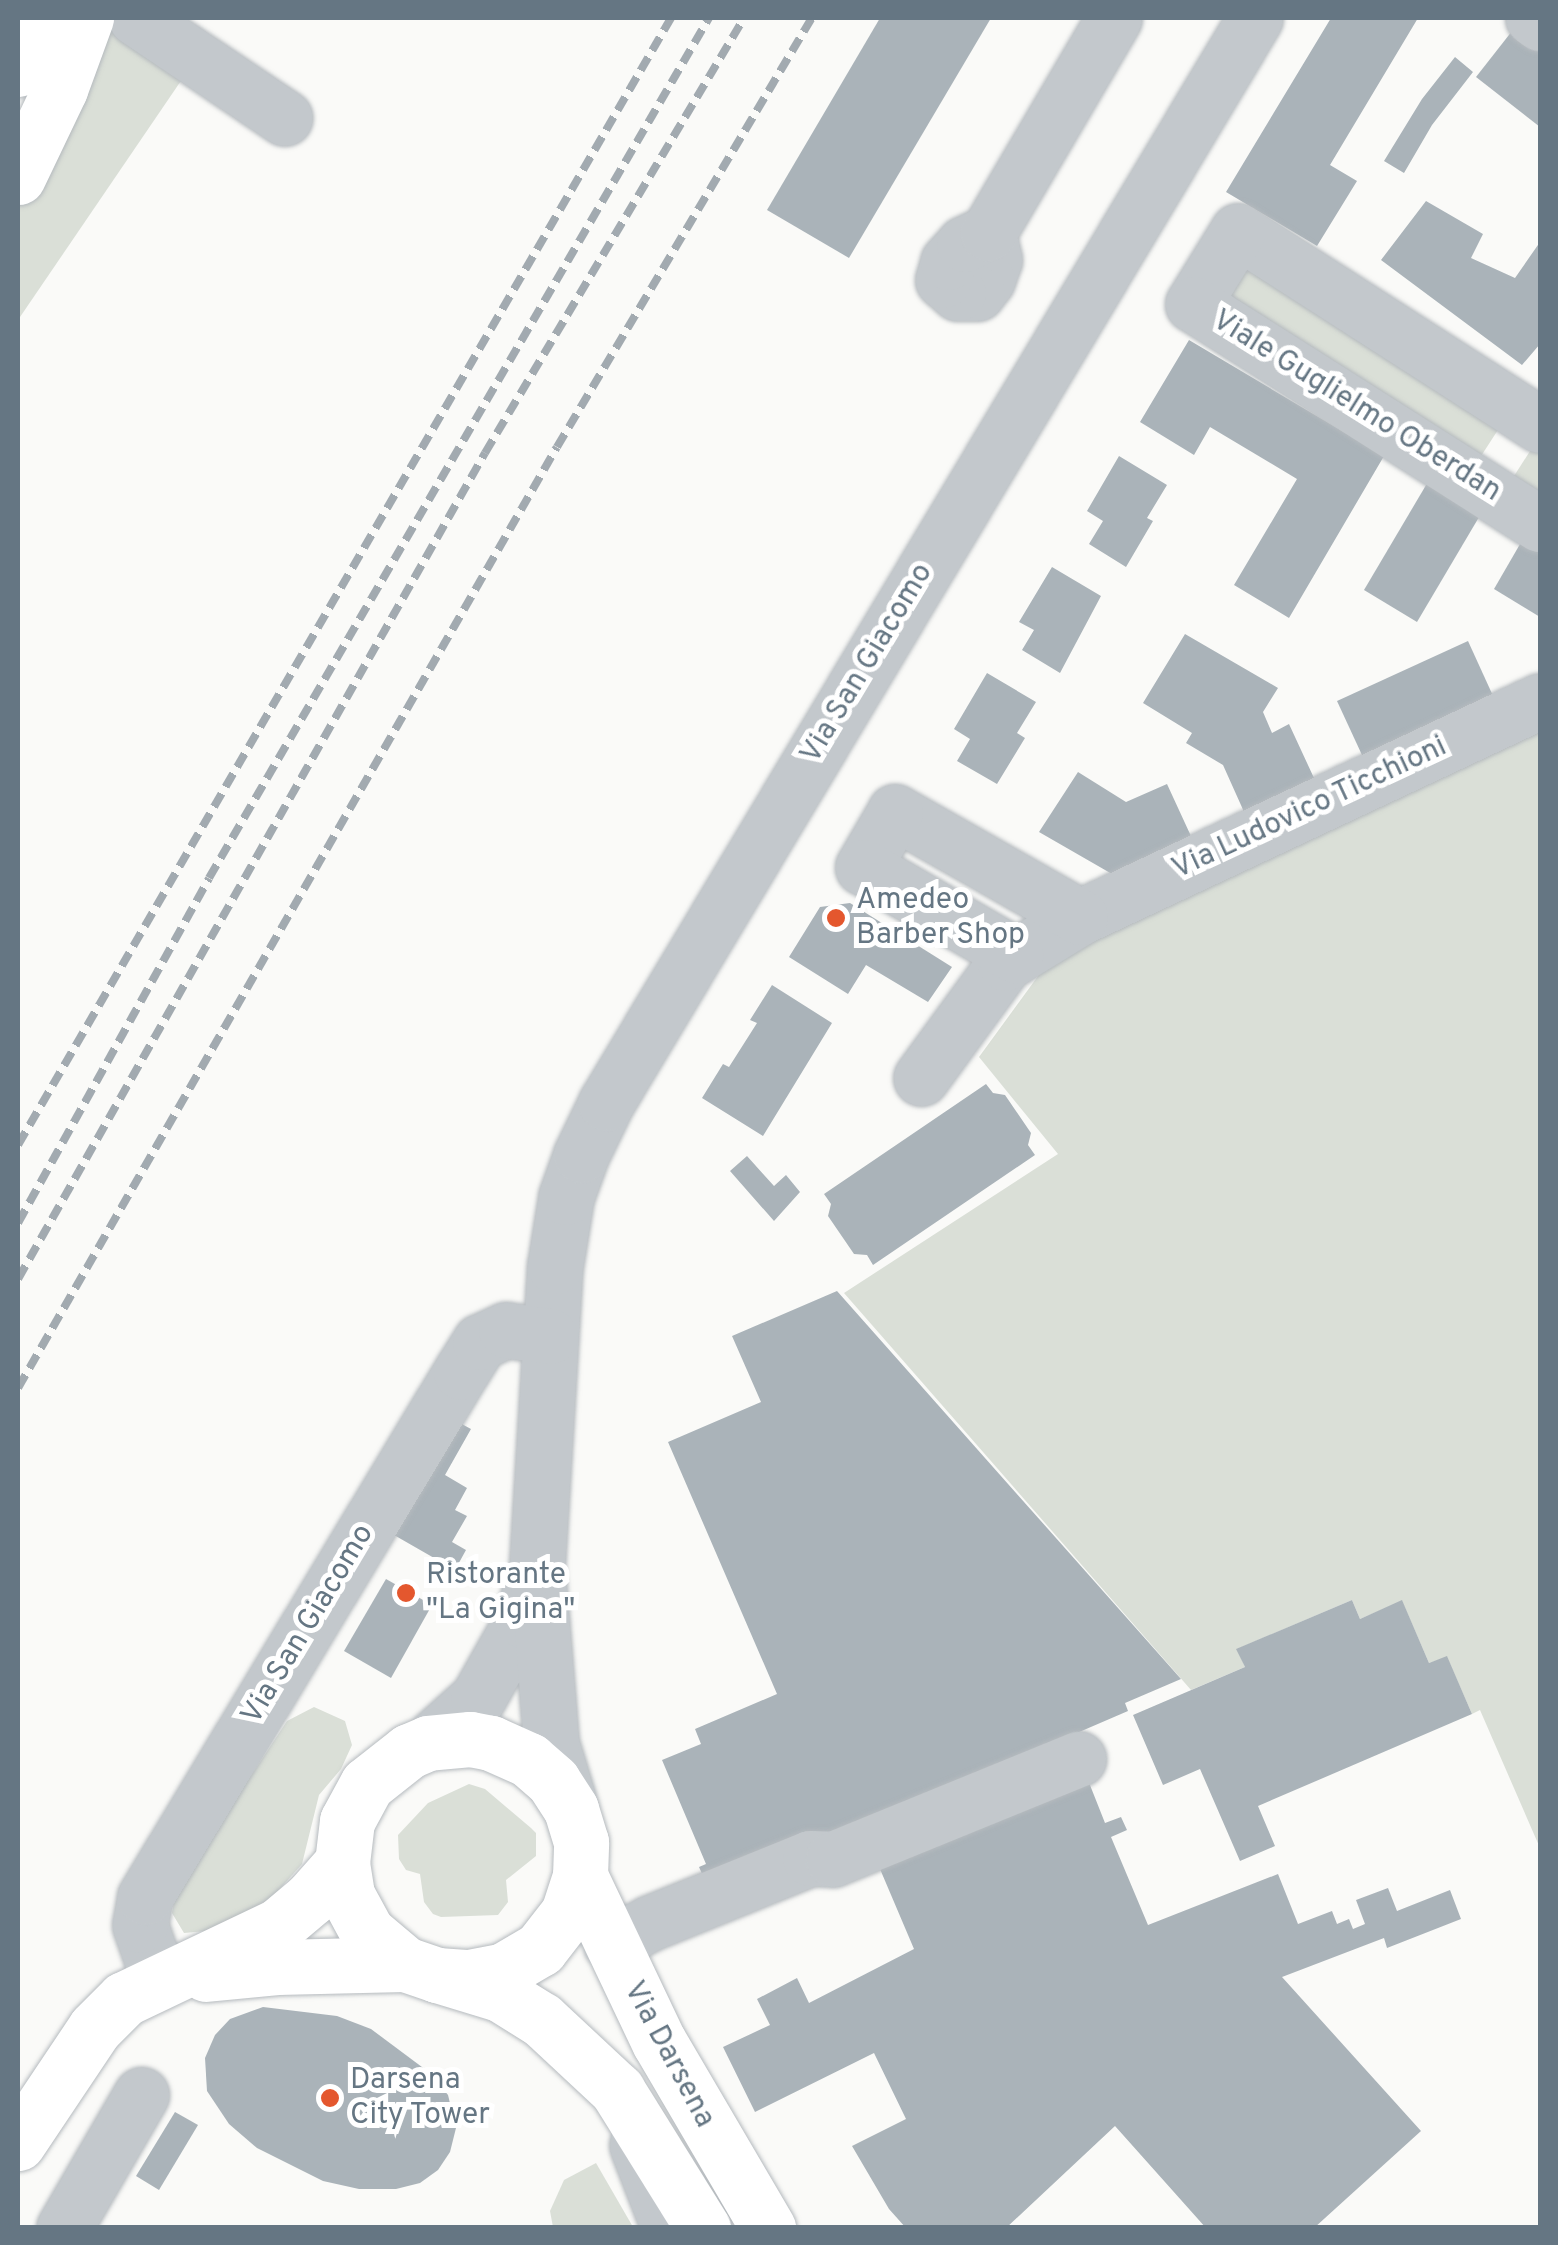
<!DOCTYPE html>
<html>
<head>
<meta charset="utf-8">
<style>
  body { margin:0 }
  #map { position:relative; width:1558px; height:2245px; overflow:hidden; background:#fafaf8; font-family:Overpass,sans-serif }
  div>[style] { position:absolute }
  .green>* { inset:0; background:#dadfd7 }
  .building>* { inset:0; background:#aab3b9 }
  .roads { filter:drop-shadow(0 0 2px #b5babe) drop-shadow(0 0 2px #b5babe) }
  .minor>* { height:55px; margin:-27.5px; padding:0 27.5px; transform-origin:27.5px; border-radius:27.5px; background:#c3c8cc }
  .major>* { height:55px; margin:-27.5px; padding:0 27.5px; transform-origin:27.5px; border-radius:27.5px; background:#fff }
  .rail>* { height:8px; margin-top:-4px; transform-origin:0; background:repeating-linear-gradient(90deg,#a2aab0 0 15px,transparent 0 23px) }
  .dots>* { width:28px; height:28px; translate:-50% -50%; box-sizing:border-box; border:5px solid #fff; border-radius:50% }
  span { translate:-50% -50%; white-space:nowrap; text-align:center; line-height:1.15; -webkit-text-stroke:10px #fff; paint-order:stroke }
  .street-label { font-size:30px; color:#657683 }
  .poi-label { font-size:30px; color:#657683 }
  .left { translate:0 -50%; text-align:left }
  .frame { position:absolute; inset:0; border:20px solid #657683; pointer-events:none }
</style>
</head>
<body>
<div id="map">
  <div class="green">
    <div style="clip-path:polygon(122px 31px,187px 72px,18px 320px,18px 199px,106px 33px)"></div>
    <div style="clip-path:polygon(1255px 255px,1507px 416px,1472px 470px,1221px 309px)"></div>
    <div style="clip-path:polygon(1539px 437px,1540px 437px,1540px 508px,1507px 487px)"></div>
    <div style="clip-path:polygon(1540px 717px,1540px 1848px,1480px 1710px,1472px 1714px,1447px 1657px,1429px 1663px,1402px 1601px,1360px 1619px,1352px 1600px,1237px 1649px,1245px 1667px,1191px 1690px,844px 1293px,1058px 1154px,979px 1057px,1065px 939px)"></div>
    <div style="clip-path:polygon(314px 1707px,345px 1721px,352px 1745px,341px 1769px,319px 1795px,302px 1864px,268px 1902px,206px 1931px,184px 1933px,172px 1913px,176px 1890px,287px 1721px)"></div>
    <div style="clip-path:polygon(469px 1784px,485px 1789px,531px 1828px,536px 1833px,536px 1856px,506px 1880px,508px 1902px,498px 1915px,441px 1917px,433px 1914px,424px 1902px,420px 1874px,406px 1870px,399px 1859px,398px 1835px,428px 1803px)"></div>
    <div style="clip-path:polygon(596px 2163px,633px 2227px,553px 2227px,550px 2211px,564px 2180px)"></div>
  </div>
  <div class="building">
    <div style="clip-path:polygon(880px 18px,991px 18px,849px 258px,767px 210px)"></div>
    <div style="clip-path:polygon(1331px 18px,1418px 18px,1330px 165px,1357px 181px,1317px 246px,1226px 192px)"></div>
    <div style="clip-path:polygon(1516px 26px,1540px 46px,1540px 127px,1476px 77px)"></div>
    <div style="clip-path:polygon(1455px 57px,1473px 72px,1432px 125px,1404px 173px,1384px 161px,1422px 99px)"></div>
    <div style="clip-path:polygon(1426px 201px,1483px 234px,1471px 258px,1515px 278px,1540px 242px,1540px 344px,1522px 365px,1381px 260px)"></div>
    <div style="clip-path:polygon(1189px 340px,1384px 456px,1289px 618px,1234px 585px,1297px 479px,1210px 427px,1194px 455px,1140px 422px)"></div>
    <div style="clip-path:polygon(1119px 456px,1167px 485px,1147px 518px,1153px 521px,1126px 567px,1089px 544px,1103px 521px,1087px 511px)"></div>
    <div style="clip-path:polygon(1432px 475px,1485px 507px,1417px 622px,1364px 590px)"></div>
    <div style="clip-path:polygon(1527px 532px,1540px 540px,1540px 617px,1494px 589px)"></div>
    <div style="clip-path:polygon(1052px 567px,1101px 596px,1060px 673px,1022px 650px,1034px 630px,1019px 622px)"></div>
    <div style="clip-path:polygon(1185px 634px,1278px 688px,1263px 712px,1272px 733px,1289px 724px,1320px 791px,1249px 823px,1223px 765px,1186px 743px,1192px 733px,1143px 703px)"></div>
    <div style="clip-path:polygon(1468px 641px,1499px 709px,1368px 768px,1337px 701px)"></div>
    <div style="clip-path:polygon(987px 673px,1036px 702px,1017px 733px,1025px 738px,997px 784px,957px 761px,970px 739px,954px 729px)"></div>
    <div style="clip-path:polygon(1078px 772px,1126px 802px,1167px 784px,1196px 847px,1112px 874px,1039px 832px)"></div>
    <div style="clip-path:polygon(850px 903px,952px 967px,928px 1002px,866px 965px,848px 994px,789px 957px,820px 907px)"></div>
    <div style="clip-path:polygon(772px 985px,832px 1023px,763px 1136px,702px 1098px,723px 1064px,729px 1067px,757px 1023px,750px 1020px)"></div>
    <div style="clip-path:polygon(986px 1084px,993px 1093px,1005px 1095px,1031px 1133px,1028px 1145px,1035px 1155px,873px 1265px,867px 1255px,854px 1254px,828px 1216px,831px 1204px,824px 1194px)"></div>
    <div style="clip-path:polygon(747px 1156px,774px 1186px,786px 1175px,800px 1192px,774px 1221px,730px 1171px)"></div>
    <div style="clip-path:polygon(837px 1291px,1181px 1679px,1125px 1703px,1128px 1711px,710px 1891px,699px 1867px,706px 1864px,662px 1760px,701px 1744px,695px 1729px,777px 1694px,668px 1442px,761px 1402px,732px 1336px)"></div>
    <div style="clip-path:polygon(458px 1422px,471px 1429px,445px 1475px,467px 1488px,455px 1510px,467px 1516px,452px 1542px,466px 1550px,455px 1570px,394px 1535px)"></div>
    <div style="clip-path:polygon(386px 1579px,432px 1605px,391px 1678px,344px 1651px)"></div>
    <div style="clip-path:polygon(1352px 1600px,1360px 1619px,1402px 1600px,1429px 1663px,1447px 1656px,1472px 1714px,1258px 1806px,1275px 1846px,1240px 1861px,1200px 1769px,1163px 1785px,1133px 1715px,1245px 1667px,1236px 1649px)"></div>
    <div style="clip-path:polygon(1088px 1780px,1105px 1823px,1121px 1817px,1127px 1830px,1111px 1837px,1148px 1925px,1278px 1874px,1298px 1924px,1332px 1911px,1337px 1924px,1349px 1919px,1353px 1929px,1365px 1924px,1356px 1900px,1388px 1888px,1397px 1911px,1450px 1890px,1461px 1919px,1387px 1948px,1384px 1938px,1282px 1977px,1421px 2131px,1314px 2228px,1206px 2228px,1115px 2126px,1006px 2228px,906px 2228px,889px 2209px,852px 2146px,906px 2119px,874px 2053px,755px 2112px,723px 2047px,770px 2025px,757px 1999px,797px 1978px,809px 2003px,914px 1949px,880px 1869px)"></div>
    <div style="clip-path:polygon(263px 2007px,337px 2016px,371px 2029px,430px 2073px,448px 2095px,456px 2128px,450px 2152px,438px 2170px,420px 2183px,396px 2189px,359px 2189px,323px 2181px,257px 2148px,229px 2124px,207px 2091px,205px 2058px,215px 2035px,230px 2019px)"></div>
    <div style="clip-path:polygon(175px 2112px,198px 2125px,159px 2190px,136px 2176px)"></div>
  </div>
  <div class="roads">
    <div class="minor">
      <div style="left:136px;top:18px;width:179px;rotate:33.9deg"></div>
      <div style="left:1533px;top:18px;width:9px;rotate:36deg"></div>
      <div style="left:988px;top:233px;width:28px;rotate:77deg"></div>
      <div style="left:994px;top:260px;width:21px;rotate:109deg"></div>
      <div style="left:987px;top:280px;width:16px;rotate:128deg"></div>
      <div style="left:977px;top:293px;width:19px;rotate:180deg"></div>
      <div style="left:958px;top:293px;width:20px;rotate:-139deg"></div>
      <div style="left:943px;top:280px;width:19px;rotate:-74deg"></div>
      <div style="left:948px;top:262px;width:24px;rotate:-48deg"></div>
      <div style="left:964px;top:244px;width:26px;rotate:-25deg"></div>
      <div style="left:988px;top:233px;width:249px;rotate:-59.6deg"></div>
      <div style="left:1540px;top:425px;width:359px;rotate:-147.3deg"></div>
      <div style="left:1238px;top:231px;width:86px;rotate:121.7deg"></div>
      <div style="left:1193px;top:304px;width:411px;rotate:32.4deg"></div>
      <div style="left:1080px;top:917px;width:508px;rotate:-25.15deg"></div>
      <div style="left:921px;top:1078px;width:142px;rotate:-53.9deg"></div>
      <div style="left:1005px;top:963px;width:88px;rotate:-31.5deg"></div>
      <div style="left:1080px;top:917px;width:213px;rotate:-150.4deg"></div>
      <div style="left:895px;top:812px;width:64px;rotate:120.2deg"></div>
      <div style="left:863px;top:867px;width:176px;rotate:30.1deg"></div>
      <div style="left:428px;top:1743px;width:67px;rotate:-42deg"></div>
      <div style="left:478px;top:1698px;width:90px;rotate:-60.6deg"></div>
      <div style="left:522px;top:1620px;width:42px;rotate:-75deg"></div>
      <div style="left:571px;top:1809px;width:69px;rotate:-106.9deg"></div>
      <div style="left:551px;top:1743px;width:178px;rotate:-94.5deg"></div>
      <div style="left:537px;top:1566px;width:301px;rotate:-86.6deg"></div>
      <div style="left:555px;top:1266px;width:70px;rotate:-80.9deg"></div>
      <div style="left:566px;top:1197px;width:45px;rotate:-70.3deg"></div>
      <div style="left:581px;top:1155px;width:58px;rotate:-64.3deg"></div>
      <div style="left:606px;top:1103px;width:1264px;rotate:-59.11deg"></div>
      <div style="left:611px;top:1944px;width:44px;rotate:-28.3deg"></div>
      <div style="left:650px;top:1923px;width:173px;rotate:-22.1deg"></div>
      <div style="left:810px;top:1858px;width:23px;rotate:2deg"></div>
      <div style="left:833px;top:1859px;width:265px;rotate:-22.2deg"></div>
      <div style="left:159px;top:1980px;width:58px;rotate:-109.1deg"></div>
      <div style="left:140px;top:1925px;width:28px;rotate:-80deg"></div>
      <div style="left:145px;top:1897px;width:613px;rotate:-58.96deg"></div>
      <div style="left:461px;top:1372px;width:36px;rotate:-58deg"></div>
      <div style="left:480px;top:1342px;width:29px;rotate:-25deg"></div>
      <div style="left:506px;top:1330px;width:44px;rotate:7.8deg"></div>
      <div style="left:637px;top:2145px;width:89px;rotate:68.9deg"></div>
      <div style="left:64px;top:2228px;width:154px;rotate:-59.9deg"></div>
    </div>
    <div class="major">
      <div style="left:18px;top:69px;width:54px;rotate:-70.6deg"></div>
      <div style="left:18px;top:177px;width:98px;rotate:-64.5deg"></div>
      <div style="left:60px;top:89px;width:76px;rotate:-69.9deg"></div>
      <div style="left:580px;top:1876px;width:184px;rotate:64.6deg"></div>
      <div style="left:659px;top:2042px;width:216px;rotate:59.6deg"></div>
      <div style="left:206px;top:1974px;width:71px;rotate:-5.6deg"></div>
      <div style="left:277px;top:1967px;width:128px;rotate:-1.3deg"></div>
      <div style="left:437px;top:1975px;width:32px;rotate:4deg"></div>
      <div style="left:469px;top:1977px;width:36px;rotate:-11deg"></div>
      <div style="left:504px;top:1970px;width:42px;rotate:-30.3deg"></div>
      <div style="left:540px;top:1949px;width:46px;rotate:-52.1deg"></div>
      <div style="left:568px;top:1913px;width:39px;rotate:-72deg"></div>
      <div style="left:580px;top:1876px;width:34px;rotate:-88deg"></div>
      <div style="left:581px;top:1842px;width:34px;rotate:-107deg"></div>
      <div style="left:571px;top:1809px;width:33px;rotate:-123deg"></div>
      <div style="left:553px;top:1781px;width:32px;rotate:-139deg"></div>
      <div style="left:529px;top:1760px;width:42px;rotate:-155.9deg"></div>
      <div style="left:491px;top:1743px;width:21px;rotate:-169deg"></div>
      <div style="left:470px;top:1739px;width:42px;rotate:174.6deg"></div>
      <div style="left:428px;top:1743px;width:21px;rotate:157deg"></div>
      <div style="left:409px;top:1751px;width:53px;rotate:141.8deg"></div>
      <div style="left:367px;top:1784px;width:42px;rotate:118.4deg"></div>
      <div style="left:347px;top:1821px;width:42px;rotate:96.8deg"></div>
      <div style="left:342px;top:1863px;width:32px;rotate:81deg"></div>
      <div style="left:347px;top:1895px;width:42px;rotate:61.6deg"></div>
      <div style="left:367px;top:1932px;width:50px;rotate:40.1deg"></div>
      <div style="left:405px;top:1964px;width:34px;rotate:19deg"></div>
      <div style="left:437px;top:1975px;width:66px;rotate:16.8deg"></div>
      <div style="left:500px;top:1994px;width:49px;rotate:31.8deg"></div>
      <div style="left:542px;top:2020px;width:103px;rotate:43deg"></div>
      <div style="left:617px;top:2090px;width:163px;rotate:58.1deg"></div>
      <div style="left:18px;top:2143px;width:138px;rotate:-56.2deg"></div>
      <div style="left:95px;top:2028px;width:41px;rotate:-45deg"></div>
      <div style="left:124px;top:1999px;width:172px;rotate:-25.5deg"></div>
      <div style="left:279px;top:1925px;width:42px;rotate:-40.2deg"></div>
      <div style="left:311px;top:1898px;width:47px;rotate:-48.5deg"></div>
    </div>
  </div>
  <div class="rail">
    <div style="left:18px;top:1145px;width:1303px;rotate:-59.91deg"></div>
    <div style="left:18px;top:1223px;width:394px;rotate:-61deg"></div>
    <div style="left:209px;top:878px;width:995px;rotate:-59.83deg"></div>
    <div style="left:18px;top:1279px;width:949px;rotate:-60.52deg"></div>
    <div style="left:485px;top:453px;width:506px;rotate:-59.23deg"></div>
    <div style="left:18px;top:1388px;width:1084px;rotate:-60.2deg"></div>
    <div style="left:557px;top:447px;width:499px;rotate:-59.3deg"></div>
  </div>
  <div class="dots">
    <div style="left:836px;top:918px;background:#e4572e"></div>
    <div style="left:406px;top:1593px;background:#e4572e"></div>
    <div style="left:330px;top:2098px;background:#e4572e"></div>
  </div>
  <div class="street-label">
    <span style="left:1356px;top:407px;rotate:32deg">Viale Guglielmo Oberdan</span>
    <span style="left:868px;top:664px;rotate:-59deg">Via San Giacomo</span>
    <span style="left:1310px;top:809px;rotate:-25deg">Via Ludovico Ticchioni</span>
    <span style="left:309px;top:1625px;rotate:-59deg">Via San Giacomo</span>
    <span style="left:668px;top:2055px;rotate:62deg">Via Darsena</span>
  </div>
  <div class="poi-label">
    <span class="left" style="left:856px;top:918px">Amedeo<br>Barber Shop</span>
    <span class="left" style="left:426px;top:1593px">Ristorante<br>"La Gigina"</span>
    <span class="left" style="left:350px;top:2098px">Darsena<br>City Tower</span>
  </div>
  <div class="frame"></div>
</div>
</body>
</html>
